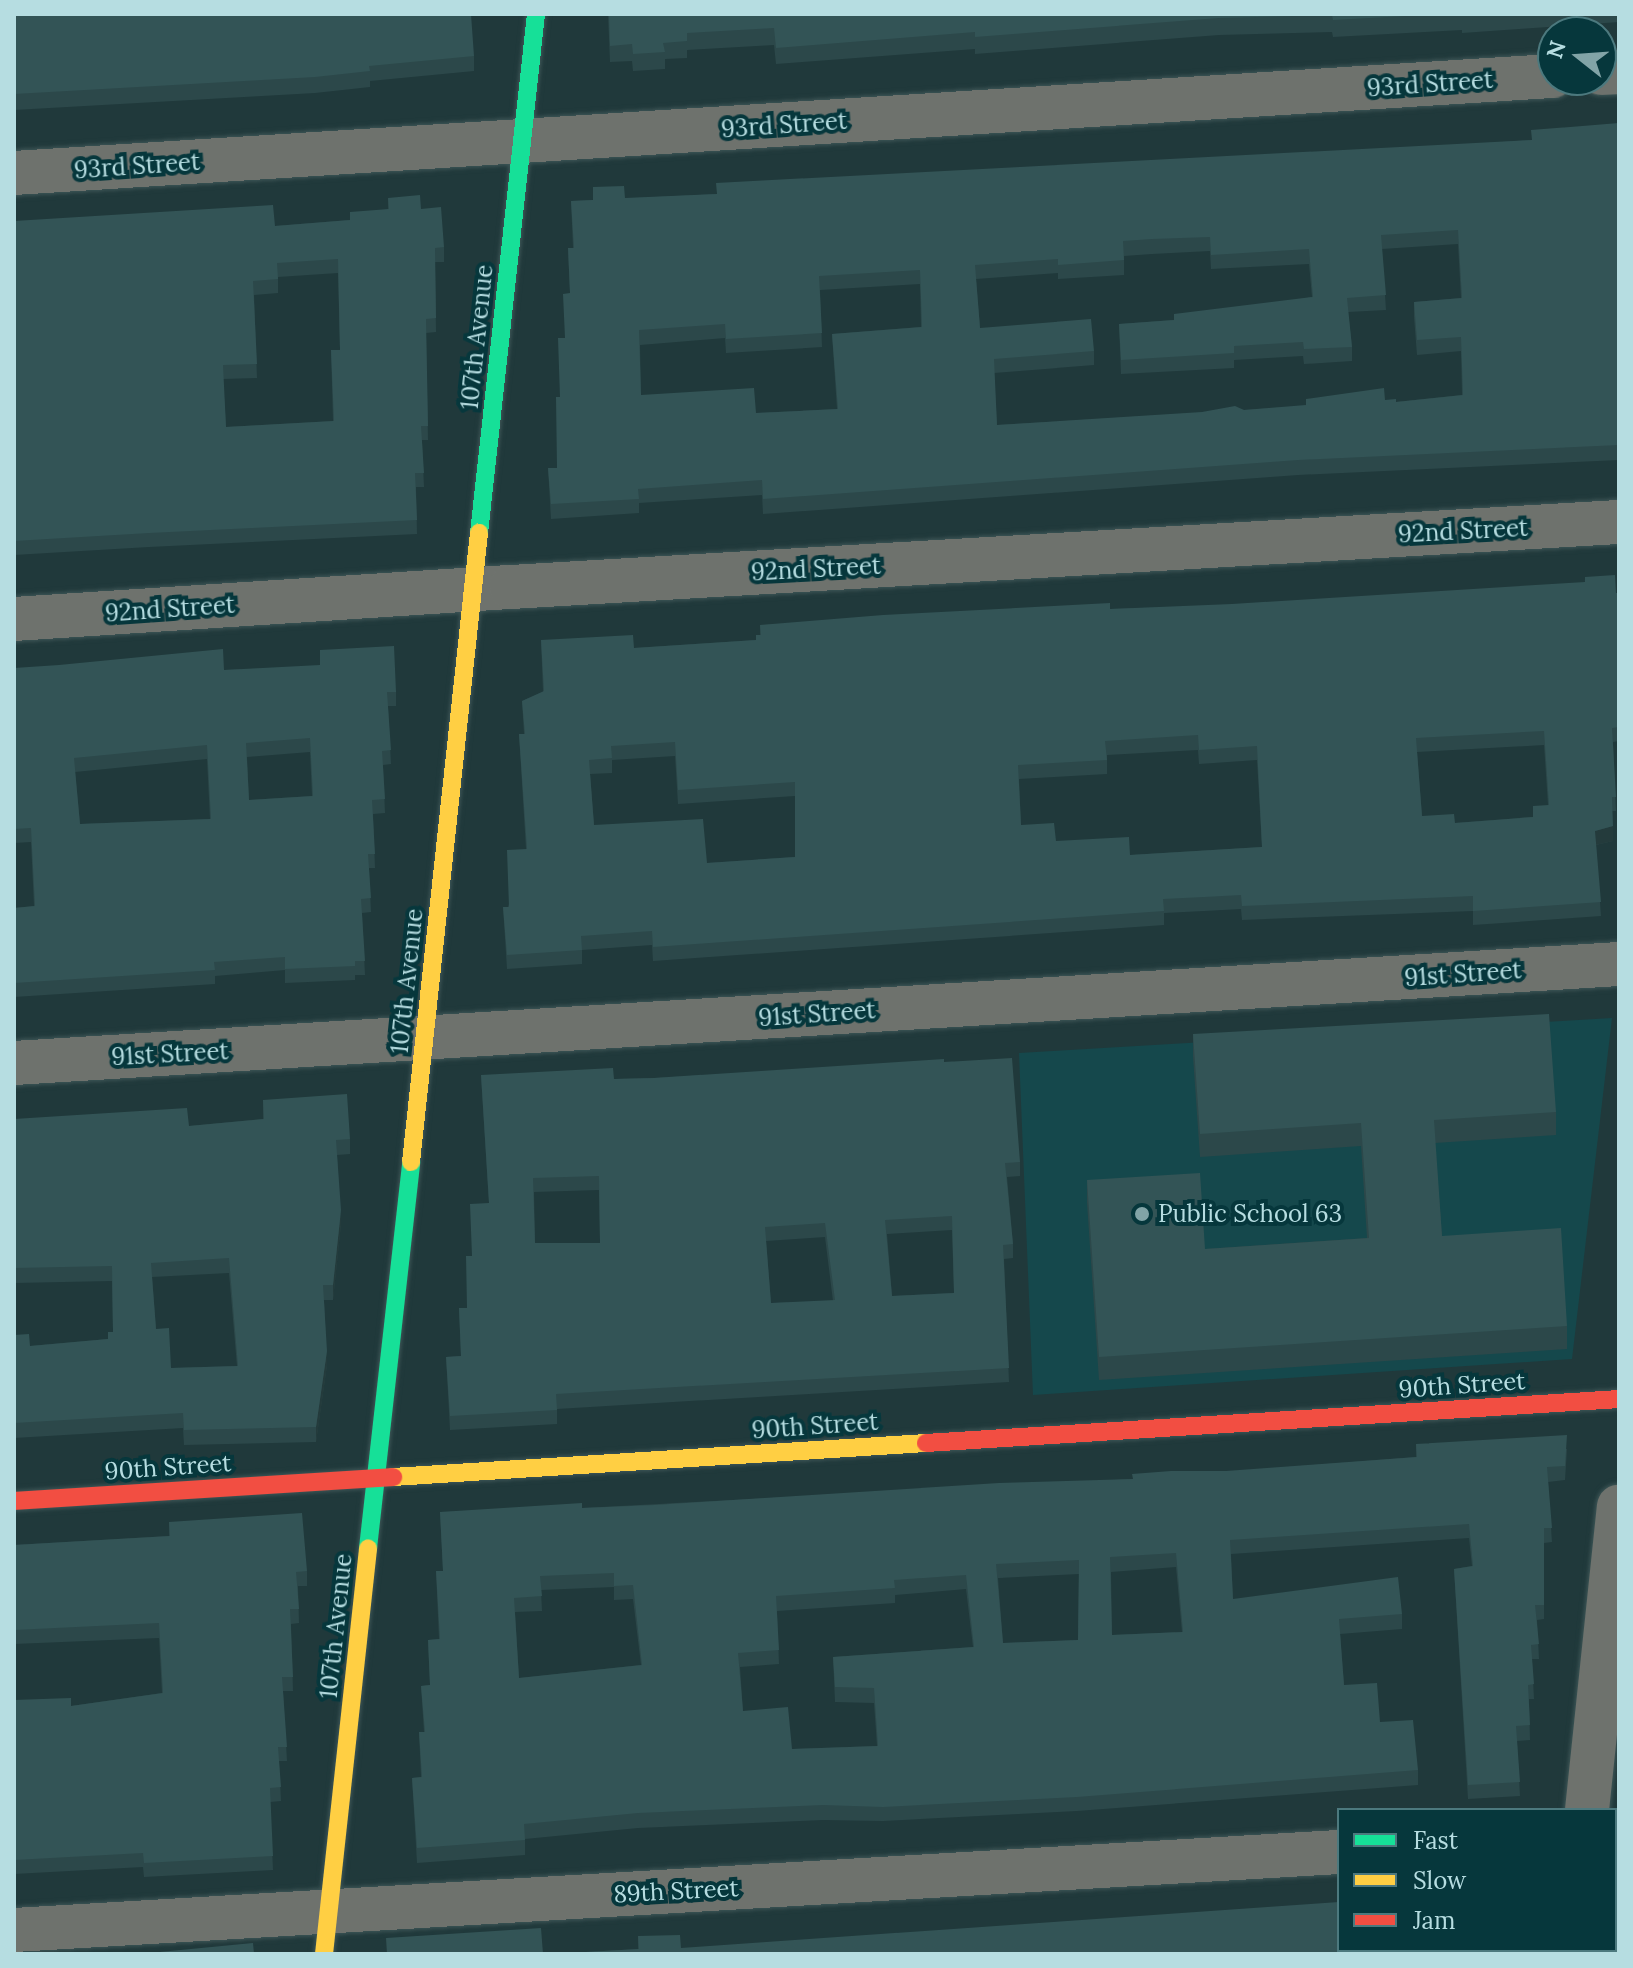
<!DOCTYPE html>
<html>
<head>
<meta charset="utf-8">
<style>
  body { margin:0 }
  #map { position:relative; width:1633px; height:1968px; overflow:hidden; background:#20393b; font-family:Lora,serif }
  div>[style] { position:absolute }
  .built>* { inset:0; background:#15484c }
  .roads { filter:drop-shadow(0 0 2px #3d5556) drop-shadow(0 0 2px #3d5556) }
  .street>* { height:44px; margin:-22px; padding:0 22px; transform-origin:22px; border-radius:22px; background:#6e726d }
  .fast>* { height:18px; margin:-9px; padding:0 9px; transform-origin:9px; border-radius:9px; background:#16e098 }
  .slow>* { height:18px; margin:-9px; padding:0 9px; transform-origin:9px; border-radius:9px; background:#ffcf43 }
  .jam>* { height:18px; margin:-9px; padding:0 9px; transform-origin:9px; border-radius:9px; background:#f24e42 }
  .wall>* { inset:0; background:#2c484a }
  .shaded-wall>* { inset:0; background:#243b3c }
  .building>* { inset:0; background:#335456 }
  .dots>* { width:22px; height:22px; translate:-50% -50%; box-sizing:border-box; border:4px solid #06373c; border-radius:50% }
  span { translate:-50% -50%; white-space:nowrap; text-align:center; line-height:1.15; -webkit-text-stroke:8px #06373c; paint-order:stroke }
  .street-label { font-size:24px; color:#b6dde1 }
  .poi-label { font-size:24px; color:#b6dde1 }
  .left { translate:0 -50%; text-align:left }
  .frame { position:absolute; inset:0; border:16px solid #b6dde1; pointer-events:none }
  .legend { position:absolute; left:1337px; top:1808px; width:280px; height:144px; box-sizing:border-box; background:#06373c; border:2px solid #4c797e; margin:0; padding:10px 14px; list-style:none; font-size:24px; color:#b6dde1 }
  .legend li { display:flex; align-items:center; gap:16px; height:40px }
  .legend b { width:40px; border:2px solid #4c797e }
  .north { position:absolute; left:1537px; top:16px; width:80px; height:80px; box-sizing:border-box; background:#06373c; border:2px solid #4c797e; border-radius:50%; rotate:287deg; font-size:22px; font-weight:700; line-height:32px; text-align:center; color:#b6dde1 }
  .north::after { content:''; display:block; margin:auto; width:28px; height:36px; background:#82a4a7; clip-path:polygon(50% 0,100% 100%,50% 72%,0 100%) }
</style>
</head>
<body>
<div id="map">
  <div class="built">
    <div style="clip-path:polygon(1612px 1018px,1572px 1359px,1033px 1395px,1019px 1053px)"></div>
  </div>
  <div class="roads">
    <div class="street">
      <div style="left:1601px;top:73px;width:18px;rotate:-3deg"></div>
      <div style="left:14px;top:173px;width:1542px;rotate:-3.61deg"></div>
      <div style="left:14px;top:619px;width:498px;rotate:-3.7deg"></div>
      <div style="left:511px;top:587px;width:1110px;rotate:-3.36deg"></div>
      <div style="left:14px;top:1063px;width:1608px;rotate:-3.53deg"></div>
      <div style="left:1587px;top:1810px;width:305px;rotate:-84deg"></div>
      <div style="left:1615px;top:1840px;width:4px"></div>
      <div style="left:14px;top:1930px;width:1327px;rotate:-3.37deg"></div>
      <div style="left:1572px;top:1954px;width:4px;rotate:-90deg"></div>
    </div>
    <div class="fast">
      <div style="left:479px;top:533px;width:522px;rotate:-83.73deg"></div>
      <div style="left:368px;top:1548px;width:388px;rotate:-83.6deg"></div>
    </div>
    <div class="slow">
      <div style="left:411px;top:1162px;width:633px;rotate:-83.83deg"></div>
      <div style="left:393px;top:1477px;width:534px;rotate:-3.65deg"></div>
      <div style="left:324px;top:1954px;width:408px;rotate:-83.8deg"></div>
    </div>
    <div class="jam">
      <div style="left:926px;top:1443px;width:694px;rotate:-3.63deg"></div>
      <div style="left:14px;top:1501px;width:380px;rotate:-3.6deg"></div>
    </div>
  </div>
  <div class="wall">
    <div style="clip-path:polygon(14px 14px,474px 56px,474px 71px,370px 81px,370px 87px,315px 93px,14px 110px)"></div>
    <div style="clip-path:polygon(608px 14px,1619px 14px,1619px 22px,1462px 33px,1462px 30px,1333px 37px,1332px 32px,1219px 35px,975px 54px,975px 49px,776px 64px,774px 45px,687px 50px,687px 58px,665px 59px,665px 69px,633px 71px,632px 61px,610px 62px)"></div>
    <div style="clip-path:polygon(evenodd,1619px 123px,1619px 460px,1298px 475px,763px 514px,762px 495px,639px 503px,639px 513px,551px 519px,548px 468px,557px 468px,560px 397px,570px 293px,568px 248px,573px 248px,571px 201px,716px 194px,1531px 140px,1619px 123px,1458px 244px,1461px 298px,1414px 302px,1414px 317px,1417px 355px,1461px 351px,1462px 395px,1396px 402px,1385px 400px,1244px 410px,997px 425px,994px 373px,1094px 365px,1094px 351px,980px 328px,976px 279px,1058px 273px,1058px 279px,1124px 275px,1124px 256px,1152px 254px,1210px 251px,1211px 269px,1309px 264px,1312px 297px,1174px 320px,1119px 324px,1121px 374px,1234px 368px,1234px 360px,1303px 356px,1304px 364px,1352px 361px,1352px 347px,1348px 312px,1386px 310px,1382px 249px,1458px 244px,1619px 123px,920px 284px,921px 327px,832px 334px,837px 409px,756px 413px,641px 395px,640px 345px,725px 338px,726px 353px,822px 347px,820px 290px,920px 284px)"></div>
    <div style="clip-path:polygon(evenodd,388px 198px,421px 209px,444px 247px,444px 262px,435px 262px,436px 332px,426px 333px,428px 440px,422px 440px,424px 487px,416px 487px,417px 534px,149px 547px,14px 555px,14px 221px,275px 226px,350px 220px,388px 209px,388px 198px,338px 273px,340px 350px,331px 350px,333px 421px,226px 427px,223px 379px,257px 378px,254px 295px,278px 293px,278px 277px,338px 273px)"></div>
    <div style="clip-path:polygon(evenodd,1619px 593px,1619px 741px,1613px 742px,1616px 811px,1612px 811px,1613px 841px,1596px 845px,1601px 916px,1473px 925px,1473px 911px,1242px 920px,1241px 909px,1204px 911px,1164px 913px,1164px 925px,653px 961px,652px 945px,582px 950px,582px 964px,507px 969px,503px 907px,508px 907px,526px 849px,519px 734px,524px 734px,522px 701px,543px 692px,541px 640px,634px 648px,756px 640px,760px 635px,760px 625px,1110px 609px,1619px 593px,1544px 745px,1548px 805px,1533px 817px,1455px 823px,1422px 816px,1417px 752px,1544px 745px,1619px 593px,1198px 750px,1199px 764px,1257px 760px,1262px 847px,1130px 855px,1056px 841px,1021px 825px,1019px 779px,1107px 774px,1107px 755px,1198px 750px,1619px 593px,675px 756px,678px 804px,795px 796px,795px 857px,707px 863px,594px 825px,590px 774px,612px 773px,612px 760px,675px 756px)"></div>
    <div style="clip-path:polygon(evenodd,320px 650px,396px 692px,396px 706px,388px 706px,391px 764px,383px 765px,385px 813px,373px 814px,375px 868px,369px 868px,371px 912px,362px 913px,365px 975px,355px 975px,355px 980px,285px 983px,285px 970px,215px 976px,215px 984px,14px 997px,14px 908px,34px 906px,31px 842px,14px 843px,14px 668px,224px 670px,320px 666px,320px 650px,310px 752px,312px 796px,249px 800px,247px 757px,310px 752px,320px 650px,207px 759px,210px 819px,80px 824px,75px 772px,207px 759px)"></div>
    <div style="clip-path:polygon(1193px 1034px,1556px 1112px,1556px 1135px,1435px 1143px,1442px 1236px,1567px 1326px,1567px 1349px,1099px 1380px,1087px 1203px,1087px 1180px,1205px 1249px,1367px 1238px,1361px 1146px,1200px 1157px,1193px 1057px)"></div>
    <div style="clip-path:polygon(evenodd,944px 1062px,1020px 1162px,1020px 1176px,1007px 1177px,1013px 1244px,1013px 1258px,1004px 1259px,1009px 1382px,557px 1409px,557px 1424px,450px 1430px,446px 1357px,461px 1356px,459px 1308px,467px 1308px,472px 1256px,489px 1203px,481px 1075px,614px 1079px,654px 1078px,944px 1062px,599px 1190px,600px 1243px,535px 1243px,534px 1192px,599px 1190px,944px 1062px,952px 1230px,954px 1293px,892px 1296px,887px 1234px,952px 1230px,944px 1062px,825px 1237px,833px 1301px,771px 1303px,766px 1241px,825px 1237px)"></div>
    <div style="clip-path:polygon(evenodd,263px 1100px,350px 1139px,350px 1154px,337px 1155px,341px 1224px,333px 1300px,324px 1300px,327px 1365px,316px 1442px,184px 1445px,183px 1428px,14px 1438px,14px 1335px,30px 1346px,108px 1339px,108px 1332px,113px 1332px,112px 1281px,14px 1283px,14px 1119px,189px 1126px,263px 1119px,263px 1100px,229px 1273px,237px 1366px,171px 1368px,156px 1329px,152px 1277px,229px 1273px)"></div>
    <div style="clip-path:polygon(evenodd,1416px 1444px,1567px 1449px,1565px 1480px,1548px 1482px,1552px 1542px,1544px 1543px,1544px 1619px,1537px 1620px,1539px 1659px,1532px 1659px,1534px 1699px,1529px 1699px,1530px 1740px,1517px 1741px,1520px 1796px,1468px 1799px,1454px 1569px,1472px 1566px,1469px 1538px,1231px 1554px,1233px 1599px,1402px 1614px,1402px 1629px,1340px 1634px,1344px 1685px,1380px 1722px,1418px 1770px,1418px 1785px,1077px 1811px,883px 1821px,823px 1820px,638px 1828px,525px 1839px,525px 1855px,417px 1863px,412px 1778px,421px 1777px,419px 1732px,424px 1732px,421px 1686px,430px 1685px,428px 1640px,439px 1639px,436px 1571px,443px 1571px,440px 1512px,582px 1508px,1132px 1479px,1416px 1457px,1416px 1444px,1176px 1567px,1182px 1632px,1112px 1635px,1111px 1572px,1176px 1567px,1416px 1444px,1079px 1574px,1078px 1640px,1003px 1643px,998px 1578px,1079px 1574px,1416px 1444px,614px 1587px,614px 1600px,633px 1599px,641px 1665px,519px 1678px,515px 1612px,542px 1611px,541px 1590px,614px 1587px,1416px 1444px,966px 1589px,973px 1647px,833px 1657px,835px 1702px,874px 1703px,877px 1746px,792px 1749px,743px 1711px,740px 1667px,779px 1664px,777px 1611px,895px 1603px,895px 1595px,966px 1589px)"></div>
    <div style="clip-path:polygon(169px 1522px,307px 1571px,307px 1586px,298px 1586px,299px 1623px,291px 1624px,293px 1691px,283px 1691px,287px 1761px,279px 1761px,281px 1801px,270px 1802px,273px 1870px,144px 1877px,143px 1867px,14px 1874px,14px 1700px,71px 1706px,162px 1693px,159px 1638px,14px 1644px,14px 1545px,169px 1536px)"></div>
    <div style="clip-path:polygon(638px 1936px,681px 1948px,1490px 1950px,1490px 1954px,550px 1954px,638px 1949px)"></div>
  </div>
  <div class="shaded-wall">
    <div style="clip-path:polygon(1613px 826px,1613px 841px,1595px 845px,1595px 831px)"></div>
    <div style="clip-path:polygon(341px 1210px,341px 1224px,333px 1300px,333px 1285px)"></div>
    <div style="clip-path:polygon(327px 1351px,327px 1365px,316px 1442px,316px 1427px)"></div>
  </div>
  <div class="building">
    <div style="clip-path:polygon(14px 14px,471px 14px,474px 56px,369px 66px,370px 71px,315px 77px,14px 94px)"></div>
    <div style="clip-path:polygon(609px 14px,1441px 14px,1333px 20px,1332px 15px,1219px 18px,975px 37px,975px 32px,776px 48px,774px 28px,687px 33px,687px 41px,663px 43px,665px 52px,633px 54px,632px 44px,610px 46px)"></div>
    <div style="clip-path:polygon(1462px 14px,1491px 14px,1462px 16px)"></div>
    <div style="clip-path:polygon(evenodd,1619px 123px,1619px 445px,1298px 460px,763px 499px,762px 480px,638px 489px,639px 499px,551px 504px,548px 468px,557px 468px,556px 397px,560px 397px,558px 338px,565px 338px,563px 294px,570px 293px,568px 248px,574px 248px,571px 201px,593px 200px,593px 187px,624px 186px,625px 198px,717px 194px,716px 183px,1532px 140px,1531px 130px,1619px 123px,1458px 230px,1462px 298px,1414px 302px,1417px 340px,1461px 337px,1463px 395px,1396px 402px,1396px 399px,1385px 400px,1384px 388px,1306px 399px,1306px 405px,1244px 410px,1235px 406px,1202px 412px,997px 425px,994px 359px,1094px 351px,1091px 319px,980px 328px,975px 265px,1058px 259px,1058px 265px,1124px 260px,1123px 241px,1152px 239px,1210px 237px,1211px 255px,1309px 249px,1313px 297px,1174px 314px,1174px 320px,1119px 324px,1121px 360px,1234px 353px,1234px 346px,1303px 342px,1304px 349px,1352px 347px,1347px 298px,1386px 295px,1381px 235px,1458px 230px,1619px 123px,920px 270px,922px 327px,832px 334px,838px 409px,756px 413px,754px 388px,641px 395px,639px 330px,725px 324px,726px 339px,822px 333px,819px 276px,920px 270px)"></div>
    <div style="clip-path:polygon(evenodd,420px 195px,421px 209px,441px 207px,444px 247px,435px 248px,436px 318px,426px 319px,428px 426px,421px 426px,424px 473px,415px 473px,417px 520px,149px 533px,14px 541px,14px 221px,273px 205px,275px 226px,350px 220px,350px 212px,389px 209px,388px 198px,420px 195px,338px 259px,340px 350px,331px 350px,334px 421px,226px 427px,223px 365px,257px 364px,253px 281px,278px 279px,277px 263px,338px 259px)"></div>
    <div style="clip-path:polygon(evenodd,1615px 575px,1616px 593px,1619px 593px,1619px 727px,1612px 728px,1616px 797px,1612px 797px,1613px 826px,1595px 831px,1601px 902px,1473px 911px,1473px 896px,1242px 906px,1241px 895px,1204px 897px,1163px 899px,1164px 911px,653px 947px,652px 931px,581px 936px,582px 950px,507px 955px,503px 907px,509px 907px,507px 850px,527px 849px,519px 734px,525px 734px,522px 701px,544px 691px,541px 640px,633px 635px,634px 648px,756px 640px,756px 635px,761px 635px,760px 625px,883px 615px,1110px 603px,1110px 609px,1232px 604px,1585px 582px,1585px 577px,1615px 575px,1544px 731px,1549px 805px,1533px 806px,1533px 817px,1455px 823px,1454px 814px,1422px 816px,1416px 738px,1544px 731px,1615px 575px,1198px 735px,1199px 750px,1257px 746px,1262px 847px,1130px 855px,1129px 837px,1056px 841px,1054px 823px,1021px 825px,1018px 765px,1107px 760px,1105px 741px,1198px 735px,1615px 575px,675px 742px,678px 790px,795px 782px,795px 857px,707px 863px,703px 819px,594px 825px,589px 760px,612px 758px,611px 746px,675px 742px)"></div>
    <div style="clip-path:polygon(evenodd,394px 646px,396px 692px,387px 692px,391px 750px,382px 751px,385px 799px,372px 800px,375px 854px,368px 854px,371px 898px,361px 899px,365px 961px,355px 961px,355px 966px,285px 969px,285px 957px,214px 962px,215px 970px,14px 983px,14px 908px,35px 906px,31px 828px,14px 829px,14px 668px,59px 665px,223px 649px,224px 670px,320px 665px,320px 650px,394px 646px,310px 738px,313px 796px,249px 800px,246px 743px,310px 738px,394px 646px,207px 745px,211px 819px,80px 824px,74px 758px,207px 745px)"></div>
    <div style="clip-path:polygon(1549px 1014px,1556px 1112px,1434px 1120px,1442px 1236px,1561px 1228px,1567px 1326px,1099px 1357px,1087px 1180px,1200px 1173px,1205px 1249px,1369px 1238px,1361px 1123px,1200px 1134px,1193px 1034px)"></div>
    <div style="clip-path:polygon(evenodd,1012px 1058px,1020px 1162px,1005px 1163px,1013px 1244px,1003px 1245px,1009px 1368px,556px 1394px,557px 1410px,450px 1416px,446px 1357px,461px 1356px,459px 1308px,467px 1308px,466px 1256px,472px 1256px,470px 1204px,489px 1203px,481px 1075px,613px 1068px,614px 1079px,654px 1078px,944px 1059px,944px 1062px,1012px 1058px,599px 1176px,600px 1243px,535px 1243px,533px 1178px,599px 1176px,1012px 1058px,952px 1216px,954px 1293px,892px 1296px,885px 1220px,952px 1216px,1012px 1058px,825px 1223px,835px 1300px,771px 1303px,765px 1227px,825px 1223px)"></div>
    <div style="clip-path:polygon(evenodd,347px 1094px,350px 1139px,336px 1140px,341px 1210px,333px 1285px,323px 1285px,327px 1351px,316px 1427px,184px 1430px,183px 1413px,14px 1423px,14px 1335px,29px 1334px,30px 1346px,108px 1339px,108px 1332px,113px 1332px,112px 1266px,14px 1268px,14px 1119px,187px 1108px,189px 1126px,264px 1119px,263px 1100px,347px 1094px,229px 1258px,238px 1366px,171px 1368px,169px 1328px,156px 1329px,151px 1263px,229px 1258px)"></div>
    <div style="clip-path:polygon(evenodd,1567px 1435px,1565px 1466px,1547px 1467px,1552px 1528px,1544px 1528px,1544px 1605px,1535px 1605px,1539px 1644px,1531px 1645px,1534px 1684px,1528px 1685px,1530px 1725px,1516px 1726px,1520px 1782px,1468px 1785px,1454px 1569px,1473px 1566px,1469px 1524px,1230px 1540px,1233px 1599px,1398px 1577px,1402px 1614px,1339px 1619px,1344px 1685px,1377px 1683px,1380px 1722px,1413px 1720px,1418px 1770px,1077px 1797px,883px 1807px,823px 1805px,638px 1813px,524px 1824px,525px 1840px,417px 1848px,412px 1778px,422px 1777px,419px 1732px,425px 1732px,421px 1686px,430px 1685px,428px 1640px,440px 1639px,436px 1571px,443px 1571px,440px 1512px,582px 1503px,582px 1508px,655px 1505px,999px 1483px,1133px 1479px,1132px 1474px,1171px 1471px,1226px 1471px,1417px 1457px,1416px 1444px,1567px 1435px,1176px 1553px,1183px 1632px,1112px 1635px,1110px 1557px,1176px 1553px,1567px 1435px,1079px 1560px,1078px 1640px,1003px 1643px,996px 1564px,1079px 1560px,1567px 1435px,614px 1573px,614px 1586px,633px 1585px,642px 1665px,519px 1678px,514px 1598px,542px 1596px,540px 1576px,614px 1573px,1567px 1435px,966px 1575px,974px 1647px,833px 1657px,835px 1687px,874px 1688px,878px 1746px,792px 1749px,788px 1707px,743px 1711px,738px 1653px,779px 1650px,776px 1596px,895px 1588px,894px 1580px,966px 1575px)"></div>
    <div style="clip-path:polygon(302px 1513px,307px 1571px,296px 1572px,299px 1609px,290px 1609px,293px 1677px,282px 1677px,287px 1747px,278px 1747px,281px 1787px,270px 1788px,273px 1856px,144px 1863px,143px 1853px,14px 1860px,14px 1700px,71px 1698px,71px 1706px,163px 1693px,159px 1623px,14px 1630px,14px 1545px,170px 1536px,169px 1522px)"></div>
    <div style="clip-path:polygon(1339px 1902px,1339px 1950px,1482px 1950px,1483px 1954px,550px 1954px,639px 1949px,638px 1936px,680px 1935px,681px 1948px)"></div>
    <div style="clip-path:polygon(541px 1928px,543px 1954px,387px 1954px,386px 1938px)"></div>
    <div style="clip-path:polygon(253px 1943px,254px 1954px,139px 1954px)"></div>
  </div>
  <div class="dots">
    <div style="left:1142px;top:1214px;background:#82a4a7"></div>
  </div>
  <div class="street-label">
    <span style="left:1430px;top:84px;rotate:-4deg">93rd Street</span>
    <span style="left:784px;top:125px;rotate:-4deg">93rd Street</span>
    <span style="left:137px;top:166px;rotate:-4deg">93rd Street</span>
    <span style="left:477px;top:337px;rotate:-84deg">107th Avenue</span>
    <span style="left:1463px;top:531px;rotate:-3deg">92nd Street</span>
    <span style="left:816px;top:569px;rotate:-3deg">92nd Street</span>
    <span style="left:170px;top:609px;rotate:-4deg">92nd Street</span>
    <span style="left:1463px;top:974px;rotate:-4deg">91st Street</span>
    <span style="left:407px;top:981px;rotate:-84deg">107th Avenue</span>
    <span style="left:817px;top:1014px;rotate:-4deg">91st Street</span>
    <span style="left:170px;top:1054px;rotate:-3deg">91st Street</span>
    <span style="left:1462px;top:1385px;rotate:-4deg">90th Street</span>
    <span style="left:815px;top:1426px;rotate:-4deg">90th Street</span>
    <span style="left:168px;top:1467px;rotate:-4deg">90th Street</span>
    <span style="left:336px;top:1626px;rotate:-84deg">107th Avenue</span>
    <span style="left:676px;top:1891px;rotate:-3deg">89th Street</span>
  </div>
  <div class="poi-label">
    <span class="left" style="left:1158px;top:1214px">Public School 63</span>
  </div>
  <div class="frame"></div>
  <ul class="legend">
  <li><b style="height:10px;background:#16e098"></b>Fast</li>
  <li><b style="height:10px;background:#ffcf43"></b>Slow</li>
  <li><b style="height:10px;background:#f24e42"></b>Jam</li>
  </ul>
  <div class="north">N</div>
</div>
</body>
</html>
